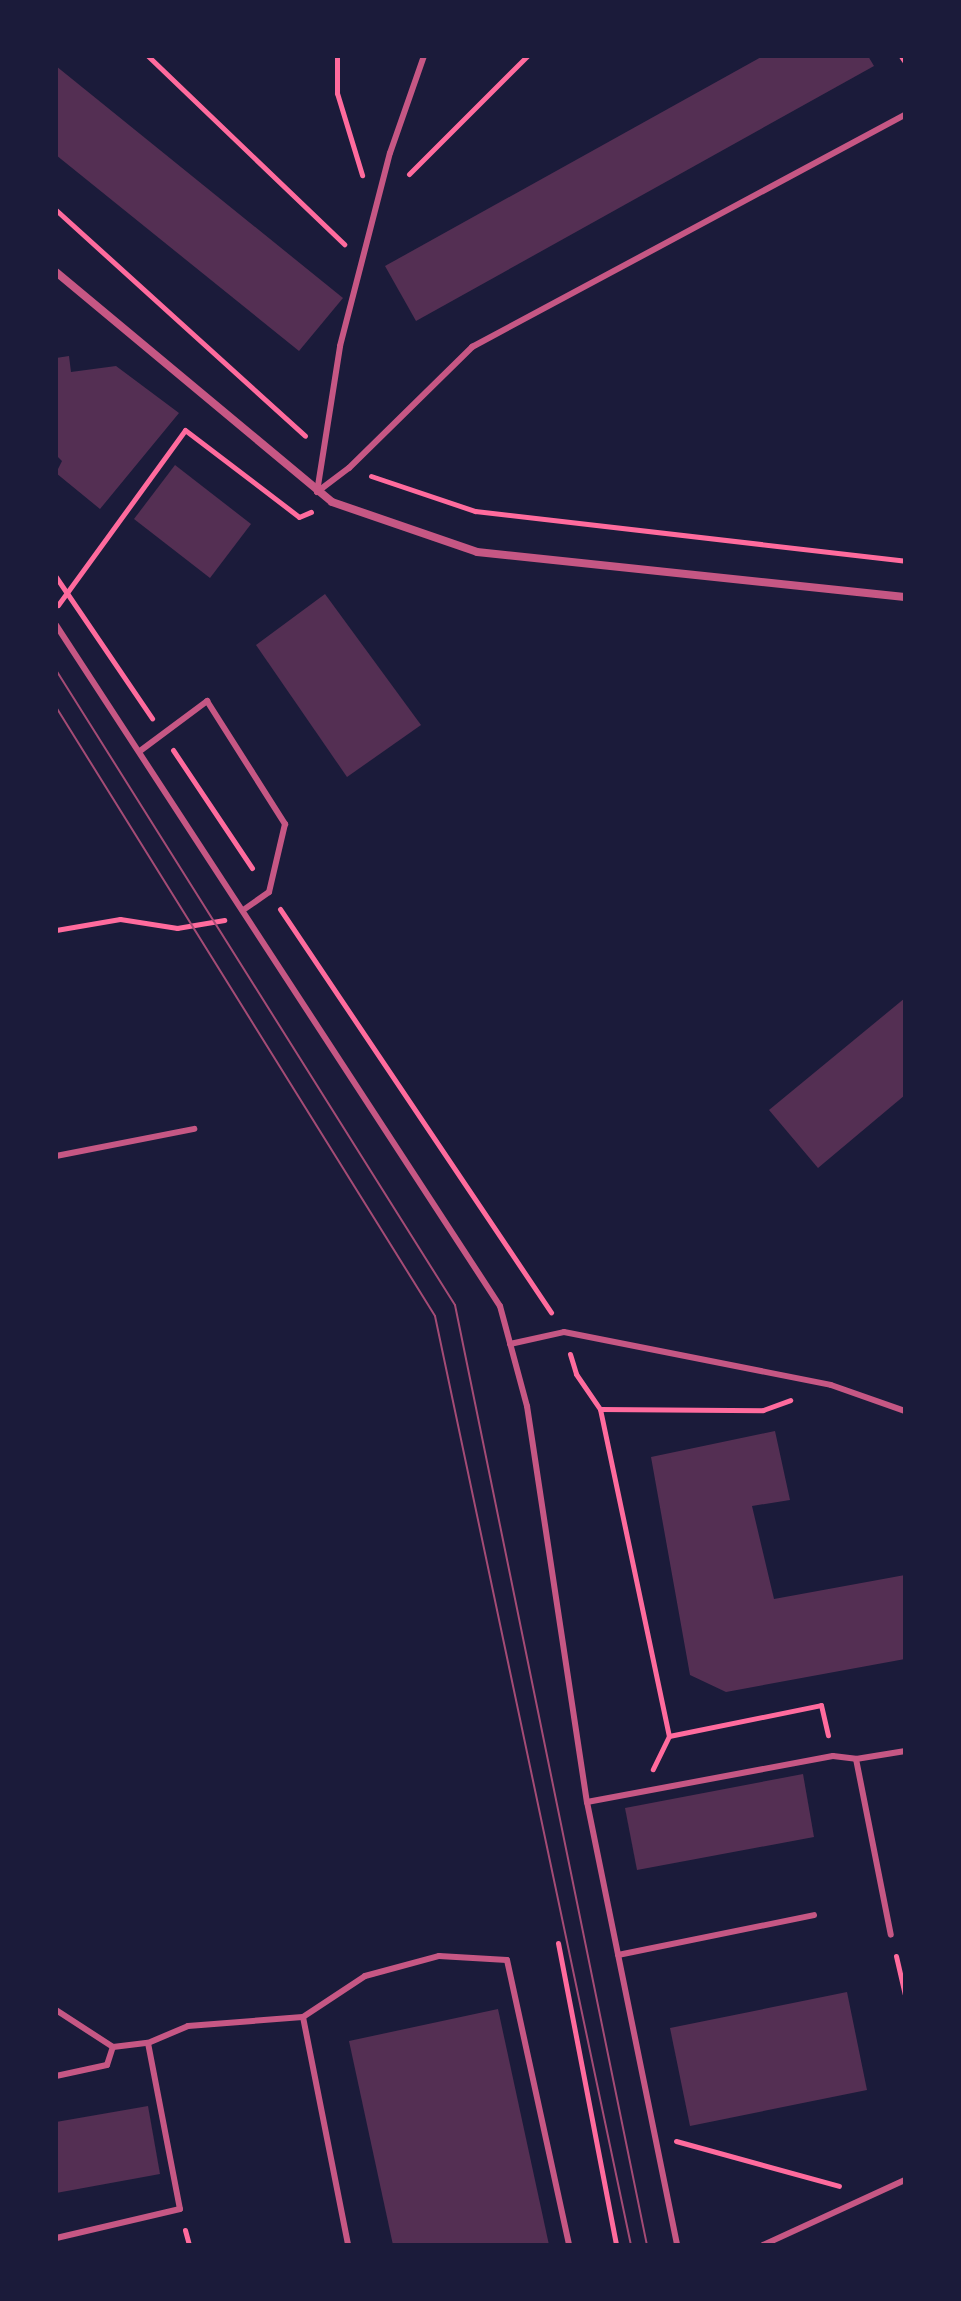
<!DOCTYPE html>
<html>
<head>
<meta charset="utf-8">
<style>
  body { margin:0 }
  #map { position:relative; width:961px; height:2301px; overflow:hidden; background:#1b1b3a; font-family:"DM Sans",sans-serif }
  div>[style] { position:absolute }
  .building>* { inset:0; background:#542f53 }
  .path>* { height:5px; margin:-2.5px; padding:0 2.5px; transform-origin:2.5px; border-radius:2.5px; background:#ff6b9d }
  .service>* { height:6px; margin:-3px; padding:0 3px; transform-origin:3px; border-radius:3px; background:#c65784 }
  .minor>* { height:8px; margin:-4px; padding:0 4px; transform-origin:4px; border-radius:4px; background:#c65784 }
  .tram>* { height:2px; margin:-1px; padding:0 1px; transform-origin:1px; border-radius:1px; background:#a44b75 }
  span { translate:-50% -50%; white-space:nowrap; text-align:center; line-height:1.15; -webkit-text-stroke:6px #1b1b3a; paint-order:stroke }
  .frame { position:absolute; inset:0; border:58px solid #1b1b3a; pointer-events:none }
</style>
</head>
<body>
<div id="map">
  <div class="building">
    <div style="clip-path:polygon(763px 56px,868px 56px,874px 66px,416px 321px,385px 266px)"></div>
    <div style="clip-path:polygon(56px 66px,343px 298px,299px 351px,56px 155px)"></div>
    <div style="clip-path:polygon(69px 356px,71px 372px,116px 366px,179px 413px,100px 509px,56px 473px,62px 461px,56px 455px,56px 358px)"></div>
    <div style="clip-path:polygon(175px 465px,251px 524px,210px 578px,134px 519px)"></div>
    <div style="clip-path:polygon(325px 594px,421px 725px,347px 777px,256px 645px)"></div>
    <div style="clip-path:polygon(905px 998px,905px 1095px,818px 1168px,769px 1110px)"></div>
    <div style="clip-path:polygon(775px 1431px,790px 1500px,752px 1506px,774px 1599px,905px 1575px,905px 1659px,726px 1692px,690px 1675px,651px 1457px)"></div>
    <div style="clip-path:polygon(803px 1774px,814px 1837px,637px 1870px,625px 1808px)"></div>
    <div style="clip-path:polygon(847px 1992px,867px 2090px,690px 2126px,670px 2028px)"></div>
    <div style="clip-path:polygon(498px 2009px,549px 2245px,393px 2245px,349px 2041px)"></div>
    <div style="clip-path:polygon(148px 2106px,160px 2174px,56px 2193px,56px 2122px)"></div>
  </div>
  <div class="path">
    <div style="left:148px;top:56px;width:272px;rotate:43.8deg"></div>
    <div style="left:337px;top:56px;width:37px;rotate:90deg"></div>
    <div style="left:337px;top:93px;width:86px;rotate:73deg"></div>
    <div style="left:901px;top:56px;width:7px;rotate:56deg"></div>
    <div style="left:409px;top:174px;width:167px;rotate:-45deg"></div>
    <div style="left:56px;top:210px;width:336px;rotate:42.2deg"></div>
    <div style="left:371px;top:476px;width:110px;rotate:18.6deg"></div>
    <div style="left:475px;top:511px;width:433px;rotate:6.6deg"></div>
    <div style="left:56px;top:577px;width:171px;rotate:55.8deg"></div>
    <div style="left:58px;top:605px;width:216px;rotate:-54deg"></div>
    <div style="left:185px;top:430px;width:143px;rotate:37.3deg"></div>
    <div style="left:299px;top:517px;width:13px;rotate:-23deg"></div>
    <div style="left:173px;top:750px;width:142px;rotate:56.2deg"></div>
    <div style="left:280px;top:909px;width:486px;rotate:56.1deg"></div>
    <div style="left:56px;top:930px;width:65px;rotate:-9.8deg"></div>
    <div style="left:120px;top:919px;width:58px;rotate:9deg"></div>
    <div style="left:177px;top:928px;width:48px;rotate:-9.7deg"></div>
    <div style="left:570px;top:1354px;width:21px;rotate:73deg"></div>
    <div style="left:576px;top:1374px;width:42px;rotate:55.6deg"></div>
    <div style="left:600px;top:1409px;width:334px;rotate:78.1deg"></div>
    <div style="left:669px;top:1736px;width:37px;rotate:116deg"></div>
    <div style="left:600px;top:1409px;width:163px;rotate:0.4deg"></div>
    <div style="left:763px;top:1410px;width:29px;rotate:-20deg"></div>
    <div style="left:669px;top:1736px;width:155px;rotate:-11.5deg"></div>
    <div style="left:821px;top:1705px;width:31px;rotate:77deg"></div>
    <div style="left:558px;top:1943px;width:308px;rotate:79.1deg"></div>
    <div style="left:896px;top:1956px;width:39px;rotate:77deg"></div>
    <div style="left:676px;top:2141px;width:169px;rotate:15.4deg"></div>
    <div style="left:185px;top:2230px;width:16px;rotate:75deg"></div>
  </div>
  <div class="service">
    <div style="left:317px;top:492px;width:40px;rotate:-37deg"></div>
    <div style="left:349px;top:468px;width:173px;rotate:-44.5deg"></div>
    <div style="left:472px;top:347px;width:491px;rotate:-28.2deg"></div>
    <div style="left:317px;top:492px;width:148px;rotate:-81deg"></div>
    <div style="left:340px;top:346px;width:199px;rotate:-75.5deg"></div>
    <div style="left:390px;top:153px;width:103px;rotate:-70.7deg"></div>
    <div style="left:56px;top:625px;width:813px;rotate:56.9deg"></div>
    <div style="left:500px;top:1306px;width:104px;rotate:74.9deg"></div>
    <div style="left:527px;top:1406px;width:401px;rotate:81.4deg"></div>
    <div style="left:587px;top:1802px;width:452px;rotate:78.5deg"></div>
    <div style="left:140px;top:751px;width:84px;rotate:-36.7deg"></div>
    <div style="left:207px;top:701px;width:146px;rotate:57.6deg"></div>
    <div style="left:285px;top:824px;width:70px;rotate:103.2deg"></div>
    <div style="left:269px;top:892px;width:29px;rotate:145deg"></div>
    <div style="left:56px;top:1156px;width:141px;rotate:-11.1deg"></div>
    <div style="left:510px;top:1344px;width:55px;rotate:-12.5deg"></div>
    <div style="left:564px;top:1332px;width:272px;rotate:11.2deg"></div>
    <div style="left:831px;top:1385px;width:78px;rotate:19.4deg"></div>
    <div style="left:856px;top:1759px;width:179px;rotate:78.8deg"></div>
    <div style="left:587px;top:1802px;width:250px;rotate:-10.6deg"></div>
    <div style="left:833px;top:1756px;width:23px;rotate:7deg"></div>
    <div style="left:856px;top:1759px;width:50px;rotate:-9.3deg"></div>
    <div style="left:618px;top:1955px;width:200px;rotate:-11.5deg"></div>
    <div style="left:56px;top:2010px;width:68px;rotate:33deg"></div>
    <div style="left:113px;top:2047px;width:35px;rotate:-7deg"></div>
    <div style="left:148px;top:2043px;width:169px;rotate:79.1deg"></div>
    <div style="left:180px;top:2209px;width:127px;rotate:166.8deg"></div>
    <div style="left:303px;top:2017px;width:232px;rotate:78.8deg"></div>
    <div style="left:148px;top:2043px;width:43px;rotate:-23deg"></div>
    <div style="left:188px;top:2026px;width:115px;rotate:-4.5deg"></div>
    <div style="left:303px;top:2017px;width:74px;rotate:-33.5deg"></div>
    <div style="left:365px;top:1976px;width:77px;rotate:-15.1deg"></div>
    <div style="left:439px;top:1956px;width:68px;rotate:3.4deg"></div>
    <div style="left:507px;top:1960px;width:292px;rotate:77.7deg"></div>
    <div style="left:56px;top:2076px;width:52px;rotate:-12.2deg"></div>
    <div style="left:107px;top:2065px;width:19px;rotate:-72deg"></div>
    <div style="left:763px;top:2245px;width:156px;rotate:-24.6deg"></div>
  </div>
  <div class="minor">
    <div style="left:56px;top:272px;width:359px;rotate:39.8deg"></div>
    <div style="left:332px;top:502px;width:153px;rotate:19deg"></div>
    <div style="left:477px;top:552px;width:430px;rotate:6deg"></div>
  </div>
  <div class="tram">
    <div style="left:56px;top:670px;width:750px;rotate:57.86deg"></div>
    <div style="left:455px;top:1305px;width:959px;rotate:78.46deg"></div>
    <div style="left:56px;top:707px;width:717px;rotate:58.1deg"></div>
    <div style="left:435px;top:1316px;width:949px;rotate:78.09deg"></div>
  </div>
  <div class="frame"></div>
</div>
</body>
</html>
